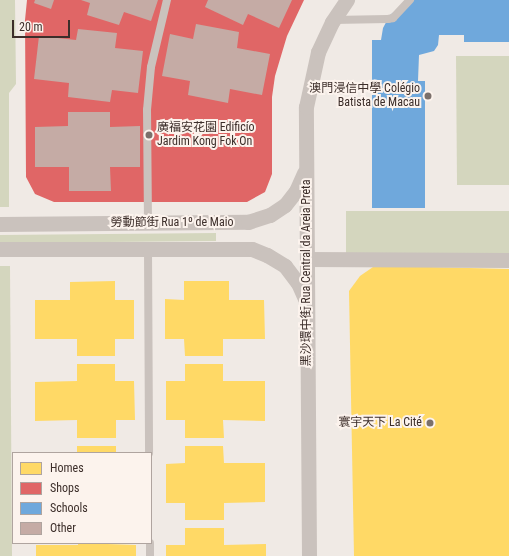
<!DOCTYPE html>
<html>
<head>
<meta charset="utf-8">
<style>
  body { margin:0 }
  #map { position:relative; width:509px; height:556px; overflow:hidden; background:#f0eae5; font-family:"Roboto Condensed","Noto Sans SC",sans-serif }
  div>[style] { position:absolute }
  .green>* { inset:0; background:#d4d6be }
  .homes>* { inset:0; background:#ffd966 }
  .shops>* { inset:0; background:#e06666 }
  .schools>* { inset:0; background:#6fa8dc }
  .building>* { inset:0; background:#c5aba5 }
  .lane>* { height:8px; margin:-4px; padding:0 4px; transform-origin:4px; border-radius:4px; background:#cac2bd }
  .street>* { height:15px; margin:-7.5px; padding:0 7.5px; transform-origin:7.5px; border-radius:7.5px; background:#cac2bd }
  .dots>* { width:11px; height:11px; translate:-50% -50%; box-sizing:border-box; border:2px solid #fcf3ed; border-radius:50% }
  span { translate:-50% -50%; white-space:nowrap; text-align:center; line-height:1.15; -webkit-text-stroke:4px #fcf3ed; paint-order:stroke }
  .poi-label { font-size:12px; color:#3c2e2a }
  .right { translate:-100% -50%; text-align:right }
  .left { translate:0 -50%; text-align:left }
  .street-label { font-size:12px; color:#3c2e2a }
  .legend { position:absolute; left:12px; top:452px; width:140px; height:92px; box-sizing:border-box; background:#fcf3ed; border:1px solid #afa49f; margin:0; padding:5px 7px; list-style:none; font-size:12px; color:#3c2e2a }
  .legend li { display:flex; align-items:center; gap:8px; height:20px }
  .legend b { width:20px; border:1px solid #afa49f }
  .scale { position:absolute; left:12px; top:20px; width:58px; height:18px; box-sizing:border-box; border:2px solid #3c2e2a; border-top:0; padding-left:5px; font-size:12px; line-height:14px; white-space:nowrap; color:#3c2e2a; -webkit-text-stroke:3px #fcf3ed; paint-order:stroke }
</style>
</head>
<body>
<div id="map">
  <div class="green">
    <div style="clip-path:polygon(0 0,15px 0,16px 84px,9px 93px,9px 207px,0 207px)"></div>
    <div style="clip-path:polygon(456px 56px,509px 56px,509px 185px,457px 185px)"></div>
    <div style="clip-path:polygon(346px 211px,509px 211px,509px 254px,346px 254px)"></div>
    <div style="clip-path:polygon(216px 233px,216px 241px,0 243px,0 235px)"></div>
    <div style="clip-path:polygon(0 266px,10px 266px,12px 556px,0 556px)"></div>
  </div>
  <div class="homes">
    <div style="clip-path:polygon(390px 266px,509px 269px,509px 556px,354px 556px,349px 291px,360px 276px,373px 267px)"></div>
    <div style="clip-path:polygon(115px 281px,115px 300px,134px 300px,134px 339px,115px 339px,115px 356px,77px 356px,77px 339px,35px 339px,35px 300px,70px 300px,70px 282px)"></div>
    <div style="clip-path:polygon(184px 281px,229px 281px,229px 300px,264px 300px,265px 339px,223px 339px,223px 356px,185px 356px,184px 339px,165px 339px,165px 299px,184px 300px)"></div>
    <div style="clip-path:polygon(77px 364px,115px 364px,115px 381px,134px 381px,135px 420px,116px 420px,116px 438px,77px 438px,77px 420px,35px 421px,35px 382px,77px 381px)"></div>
    <div style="clip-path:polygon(185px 364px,223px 364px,223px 381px,265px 381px,265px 421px,223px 420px,224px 438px,185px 438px,185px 420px,166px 420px,166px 381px,185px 381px)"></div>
    <div style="clip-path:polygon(77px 446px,116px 446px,116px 453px,77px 453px)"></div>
    <div style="clip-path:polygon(185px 446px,223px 446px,224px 463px,265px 463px,265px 502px,224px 503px,224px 520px,185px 520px,185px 503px,166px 503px,166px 464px,185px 463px)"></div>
    <div style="clip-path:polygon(185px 528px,224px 528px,224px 545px,266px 544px,266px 556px,166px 556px,166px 545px,185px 545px)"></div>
    <div style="clip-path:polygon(78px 543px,136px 545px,136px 556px,36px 556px,36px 545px,78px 545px)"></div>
  </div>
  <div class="shops">
    <div style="clip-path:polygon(27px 0,304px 0,287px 36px,275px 76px,272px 97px,272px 174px,265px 192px,247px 202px,54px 202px,35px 194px,26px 177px,25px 20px)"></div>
  </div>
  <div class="schools">
    <div style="clip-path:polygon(409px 0,509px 0,509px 42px,464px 42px,464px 35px,439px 35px,438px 45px,434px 51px,419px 55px,418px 81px,425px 81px,425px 208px,372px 208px,372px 40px,381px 40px,383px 28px,390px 15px)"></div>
  </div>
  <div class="building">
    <div style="clip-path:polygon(35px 0,54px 0,51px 9px,34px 3px)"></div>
    <div style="clip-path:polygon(81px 0,158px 0,151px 21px,124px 12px,119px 25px,87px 15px,90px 3px)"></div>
    <div style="clip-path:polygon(208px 0,292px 0,279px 28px,248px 14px,243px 25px,205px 7px)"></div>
    <div style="clip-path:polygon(196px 24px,239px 32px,237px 48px,270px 54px,262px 95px,230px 89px,228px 103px,188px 95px,190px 81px,162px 76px,170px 34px,193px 39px)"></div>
    <div style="clip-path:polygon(78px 29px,117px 33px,115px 48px,143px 51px,138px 93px,112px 90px,110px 102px,68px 97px,69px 83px,34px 79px,39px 36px,76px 40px)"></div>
    <div style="clip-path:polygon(68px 112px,110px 112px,110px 127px,140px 126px,140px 167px,110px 167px,111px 191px,69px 191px,69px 167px,35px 167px,35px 127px,68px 126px)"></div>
  </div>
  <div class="lane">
    <div style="left:333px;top:20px;width:55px;rotate:-1deg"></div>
    <div style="left:388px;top:19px;width:5px;rotate:-11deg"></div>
    <div style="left:393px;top:18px;width:25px;rotate:-47deg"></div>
    <div style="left:148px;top:223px;width:113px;rotate:-90.5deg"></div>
    <div style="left:147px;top:110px;width:43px;rotate:-84.7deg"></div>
    <div style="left:151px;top:67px;width:69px;rotate:-76.6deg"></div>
    <div style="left:148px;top:249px;width:204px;rotate:89.7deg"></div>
    <div style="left:150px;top:543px;width:13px;rotate:90deg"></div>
  </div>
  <div class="street">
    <div style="left:0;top:224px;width:248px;rotate:-0.5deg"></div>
    <div style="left:248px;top:222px;width:23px;rotate:-18deg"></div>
    <div style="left:270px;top:215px;width:18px;rotate:-34deg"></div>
    <div style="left:285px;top:205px;width:18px;rotate:-52deg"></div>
    <div style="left:296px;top:191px;width:20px;rotate:-66deg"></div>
    <div style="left:0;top:249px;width:252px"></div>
    <div style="left:252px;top:249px;width:16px;rotate:22deg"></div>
    <div style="left:267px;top:255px;width:21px;rotate:31deg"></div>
    <div style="left:285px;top:266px;width:21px;rotate:53deg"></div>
    <div style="left:298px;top:283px;width:17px;rotate:66deg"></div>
    <div style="left:307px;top:259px;width:202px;rotate:0.3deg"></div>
    <div style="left:309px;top:556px;width:449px;rotate:-90.4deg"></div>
    <div style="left:306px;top:107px;width:56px;rotate:-77.7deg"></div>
    <div style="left:318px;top:52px;width:33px;rotate:-65deg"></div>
    <div style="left:332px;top:22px;width:27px;rotate:-56deg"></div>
  </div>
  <div class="dots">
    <div style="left:428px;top:96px;background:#7b706b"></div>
    <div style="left:149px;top:135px;background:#7b706b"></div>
    <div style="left:430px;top:423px;background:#7b706b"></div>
  </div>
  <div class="poi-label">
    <span class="right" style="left:420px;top:96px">澳門浸信中學 Colégio<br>Batista de Macau</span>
    <span class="left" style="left:157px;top:135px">廣福安花園 Edificío<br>Jardim Kong Fok On</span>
    <span class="right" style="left:422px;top:423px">寰宇天下 La Cité</span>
  </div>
  <div class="street-label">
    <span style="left:172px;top:223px">勞動節街 Rua 1º de Maio</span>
    <span style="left:307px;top:273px;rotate:-90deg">黑沙環中街 Rua Central da Areia Preta</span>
  </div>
  <ul class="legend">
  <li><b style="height:11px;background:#ffd966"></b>Homes</li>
  <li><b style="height:11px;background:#e06666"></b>Shops</li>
  <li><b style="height:11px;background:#6fa8dc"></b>Schools</li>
  <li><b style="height:11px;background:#c5aba5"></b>Other</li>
  </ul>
  <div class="scale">20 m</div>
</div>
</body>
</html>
